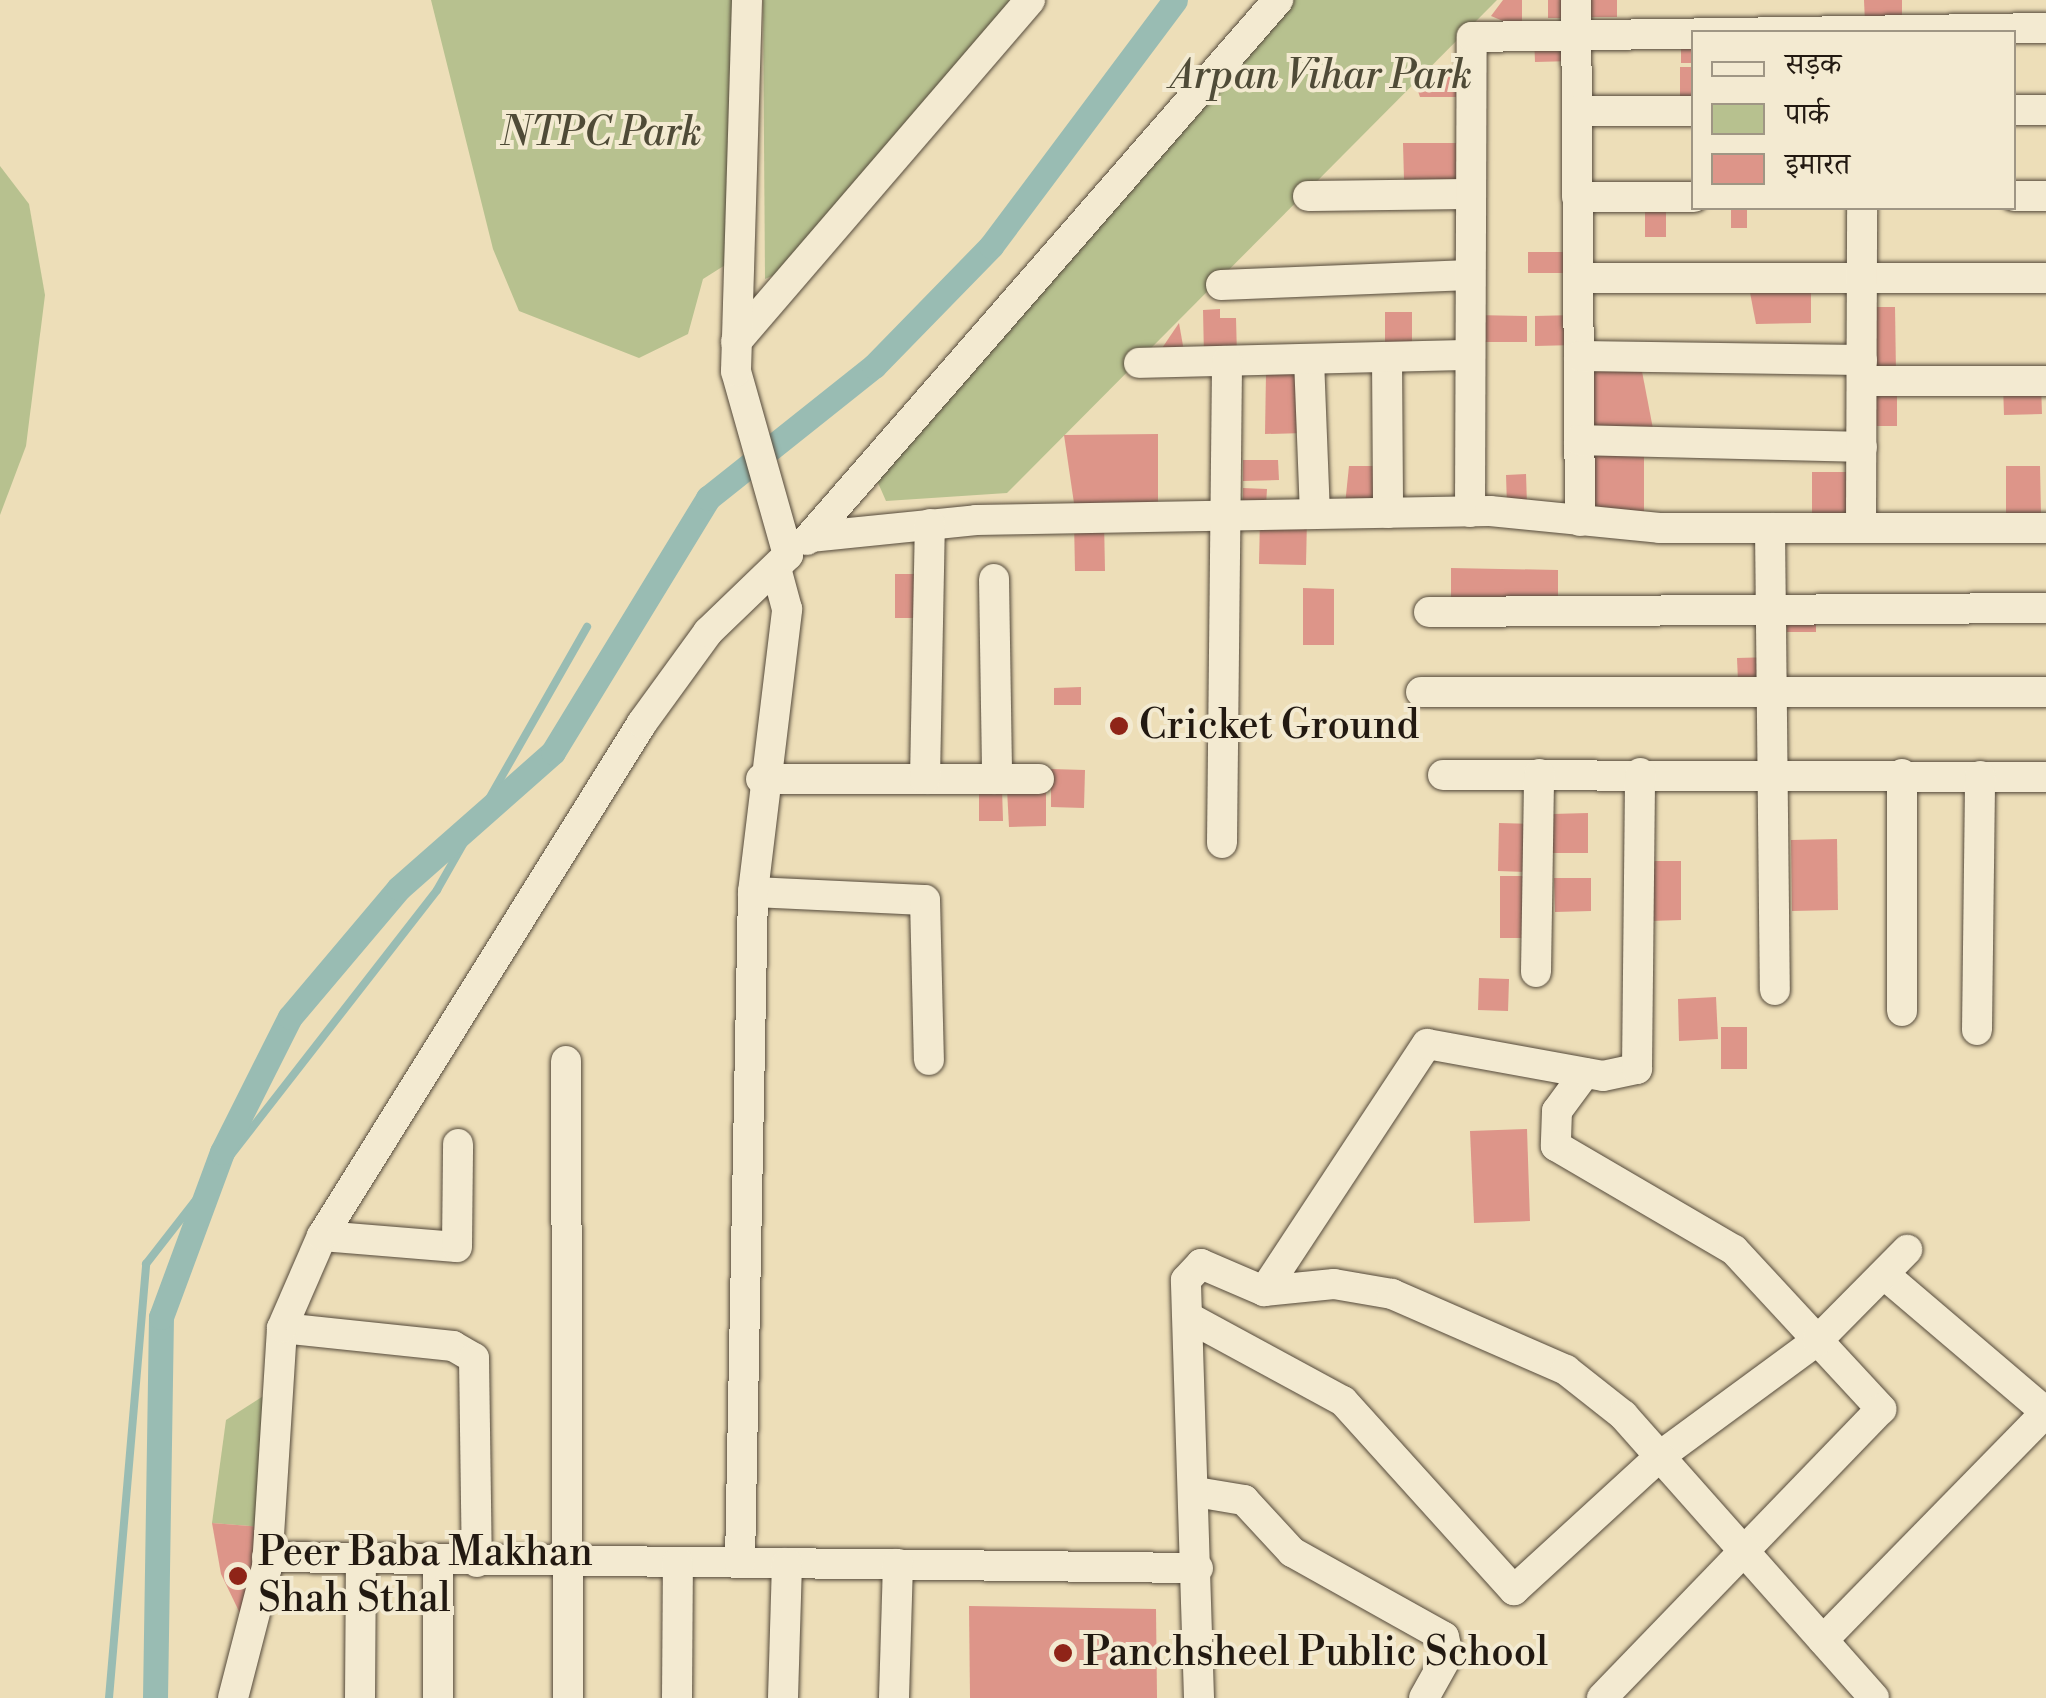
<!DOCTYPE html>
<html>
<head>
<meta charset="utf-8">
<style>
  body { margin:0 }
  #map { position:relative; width:2046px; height:1698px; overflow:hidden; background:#eddeb8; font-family:"Libre Bodoni","Noto Serif Devanagari",serif }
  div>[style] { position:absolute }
  .green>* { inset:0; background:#b7c18f }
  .stream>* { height:8px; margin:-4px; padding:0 4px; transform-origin:4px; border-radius:4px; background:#99bcb3 }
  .canal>* { height:25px; margin:-12.5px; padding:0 12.5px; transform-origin:12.5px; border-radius:12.5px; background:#99bcb3 }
  .building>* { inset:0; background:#dd9589 }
  .roads { filter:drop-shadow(0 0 2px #554a3b) drop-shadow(0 0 2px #554a3b) }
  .minor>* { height:30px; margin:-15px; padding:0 15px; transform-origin:15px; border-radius:15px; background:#f3ead1 }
  .dots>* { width:28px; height:28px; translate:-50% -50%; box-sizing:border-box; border:5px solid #f3ead1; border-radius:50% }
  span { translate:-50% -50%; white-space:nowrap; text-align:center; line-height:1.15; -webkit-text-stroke:8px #f3ead1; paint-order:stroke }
  .park-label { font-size:40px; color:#4f4b37; font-style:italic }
  .poi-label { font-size:40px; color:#221911 }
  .left { translate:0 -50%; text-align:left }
  .legend { position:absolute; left:1691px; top:30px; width:325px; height:180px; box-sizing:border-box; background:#f3ead1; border:2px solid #9f9684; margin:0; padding:12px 18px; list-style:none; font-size:30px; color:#221911 }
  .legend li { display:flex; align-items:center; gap:20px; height:50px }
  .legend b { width:50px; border:2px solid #9f9684 }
</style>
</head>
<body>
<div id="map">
  <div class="green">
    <div style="clip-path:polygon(431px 0,735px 0,730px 262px,703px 279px,688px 334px,639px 358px,519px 311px,493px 249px)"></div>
    <div style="clip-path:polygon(763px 0,1014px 0,781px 272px,765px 279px)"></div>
    <div style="clip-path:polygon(1289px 0,1497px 0,1007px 493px,886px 501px,875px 476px)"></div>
    <div style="clip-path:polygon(0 166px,29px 204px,45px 295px,26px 446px,0 515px)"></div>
    <div style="clip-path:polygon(268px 1393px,262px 1527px,212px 1523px,226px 1420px)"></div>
  </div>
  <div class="stream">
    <div style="left:109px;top:1698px;width:436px;rotate:-85.1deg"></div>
    <div style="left:146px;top:1264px;width:474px;rotate:-52.1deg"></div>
    <div style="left:437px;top:890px;width:303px;rotate:-60.3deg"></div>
  </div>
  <div class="canal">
    <div style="left:155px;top:1698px;width:381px;rotate:-89.1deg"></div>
    <div style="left:161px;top:1317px;width:176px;rotate:-69.7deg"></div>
    <div style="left:222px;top:1152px;width:151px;rotate:-63.3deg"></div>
    <div style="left:290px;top:1017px;width:169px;rotate:-49.8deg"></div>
    <div style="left:399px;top:888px;width:205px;rotate:-41.4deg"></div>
    <div style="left:553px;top:752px;width:298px;rotate:-58.6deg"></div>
    <div style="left:708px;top:498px;width:212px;rotate:-38.5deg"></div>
    <div style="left:874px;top:366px;width:168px;rotate:-45.7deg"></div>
    <div style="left:991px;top:246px;width:307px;rotate:-53.2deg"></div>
  </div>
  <div class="building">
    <div style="clip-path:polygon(1503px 0,1522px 0,1522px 29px,1491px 16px)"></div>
    <div style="clip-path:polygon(1548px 0,1573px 0,1573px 18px,1548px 18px)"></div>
    <div style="clip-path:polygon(1591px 0,1617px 0,1617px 17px,1591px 17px)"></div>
    <div style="clip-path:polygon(1864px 0,1902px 0,1902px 23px,1865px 23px)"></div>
    <div style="clip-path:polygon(1681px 32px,1694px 32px,1694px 63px,1681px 63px)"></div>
    <div style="clip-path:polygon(1573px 34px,1573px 61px,1535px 62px,1534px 35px)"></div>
    <div style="clip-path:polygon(1680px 67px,1694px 67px,1694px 102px,1680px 102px)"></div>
    <div style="clip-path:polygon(1411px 71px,1456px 71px,1456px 97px,1420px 97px)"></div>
    <div style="clip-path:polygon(1403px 143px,1462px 143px,1462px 179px,1404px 180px)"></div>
    <div style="clip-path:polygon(1645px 202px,1666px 202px,1666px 237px,1645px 237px)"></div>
    <div style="clip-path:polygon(1731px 208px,1747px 208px,1747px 228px,1731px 228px)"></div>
    <div style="clip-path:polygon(1528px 252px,1573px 252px,1573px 273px,1528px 273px)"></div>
    <div style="clip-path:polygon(1748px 282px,1811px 290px,1811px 323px,1756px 324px)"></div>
    <div style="clip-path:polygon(1874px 307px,1895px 307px,1896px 374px,1875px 374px)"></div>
    <div style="clip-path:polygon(1220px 309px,1220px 318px,1236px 318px,1237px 356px,1204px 357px,1203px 310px)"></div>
    <div style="clip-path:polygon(1385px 312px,1412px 312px,1412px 354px,1385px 354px)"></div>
    <div style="clip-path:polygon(1474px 315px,1527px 316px,1527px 342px,1474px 342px)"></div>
    <div style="clip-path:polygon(1575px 315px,1576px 345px,1535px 346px,1535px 316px)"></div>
    <div style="clip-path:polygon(1179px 323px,1185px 357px,1156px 357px)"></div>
    <div style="clip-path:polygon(1592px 361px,1640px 361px,1654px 434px,1593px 435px)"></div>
    <div style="clip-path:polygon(1302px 372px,1305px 433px,1265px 434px,1266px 373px)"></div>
    <div style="clip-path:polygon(2041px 384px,2042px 414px,2004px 415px,2003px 385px)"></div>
    <div style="clip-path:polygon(1874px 387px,1897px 388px,1897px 426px,1874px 426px)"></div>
    <div style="clip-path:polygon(1158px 434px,1158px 509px,1075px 510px,1064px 435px)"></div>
    <div style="clip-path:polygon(1593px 450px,1644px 451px,1644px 520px,1592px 519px)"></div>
    <div style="clip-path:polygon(1243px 460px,1278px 460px,1279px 480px,1243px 481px)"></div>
    <div style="clip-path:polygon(1349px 466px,1374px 466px,1386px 505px,1345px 505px)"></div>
    <div style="clip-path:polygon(2006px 466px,2040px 466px,2041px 514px,2006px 514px)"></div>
    <div style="clip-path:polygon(1812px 472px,1846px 472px,1846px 514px,1812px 514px)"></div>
    <div style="clip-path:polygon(1526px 474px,1527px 506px,1507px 507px,1506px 475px)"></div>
    <div style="clip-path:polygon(1243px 488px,1267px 489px,1266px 505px,1243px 504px)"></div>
    <div style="clip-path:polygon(1260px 518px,1307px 519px,1306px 565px,1259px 564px)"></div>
    <div style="clip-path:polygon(1104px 520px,1105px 571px,1075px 571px,1074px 521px)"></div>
    <div style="clip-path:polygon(1451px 568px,1558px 570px,1558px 602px,1451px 600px)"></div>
    <div style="clip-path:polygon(895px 574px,917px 574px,917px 618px,895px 618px)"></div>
    <div style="clip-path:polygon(1303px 588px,1334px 589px,1334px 645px,1303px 645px)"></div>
    <div style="clip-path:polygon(1787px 611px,1816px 611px,1816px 632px,1787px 632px)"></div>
    <div style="clip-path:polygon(1772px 657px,1773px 679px,1738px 681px,1737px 658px)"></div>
    <div style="clip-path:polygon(1081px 687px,1081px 705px,1054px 705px,1054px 688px)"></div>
    <div style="clip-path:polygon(1051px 769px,1085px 770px,1084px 808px,1051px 807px)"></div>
    <div style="clip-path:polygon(1046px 788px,1046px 826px,1009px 827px,1007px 789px)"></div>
    <div style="clip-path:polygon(979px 789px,1002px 789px,1003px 821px,979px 821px)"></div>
    <div style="clip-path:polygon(1588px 813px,1588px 853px,1552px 853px,1552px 814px)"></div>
    <div style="clip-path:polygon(1499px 823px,1531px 824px,1530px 872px,1498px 871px)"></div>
    <div style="clip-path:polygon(1837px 839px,1838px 910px,1792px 911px,1791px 840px)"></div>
    <div style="clip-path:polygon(1649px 861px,1681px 861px,1681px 920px,1650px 921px)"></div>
    <div style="clip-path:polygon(1500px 876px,1531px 876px,1530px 938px,1500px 938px)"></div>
    <div style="clip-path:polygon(1554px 878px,1591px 878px,1591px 911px,1555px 912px)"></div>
    <div style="clip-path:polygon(1479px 978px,1509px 979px,1508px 1011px,1478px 1010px)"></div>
    <div style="clip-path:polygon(1716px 997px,1718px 1039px,1679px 1041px,1678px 999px)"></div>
    <div style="clip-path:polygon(1721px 1027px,1747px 1027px,1747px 1069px,1721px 1069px)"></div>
    <div style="clip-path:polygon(1527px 1129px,1530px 1221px,1474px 1223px,1470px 1131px)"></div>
    <div style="clip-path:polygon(212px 1523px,262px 1527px,248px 1630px,221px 1574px)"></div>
    <div style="clip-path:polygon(969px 1606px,1156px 1609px,1157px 1698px,970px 1698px)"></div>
  </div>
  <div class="roads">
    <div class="minor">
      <div style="left:1576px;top:0;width:521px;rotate:89.56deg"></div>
      <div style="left:2014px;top:110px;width:32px"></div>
      <div style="left:1577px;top:111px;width:117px"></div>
      <div style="left:1308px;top:196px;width:162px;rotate:-0.7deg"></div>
      <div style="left:2014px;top:196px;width:32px"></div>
      <div style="left:1577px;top:197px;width:117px"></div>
      <div style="left:1578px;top:278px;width:468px"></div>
      <div style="left:1221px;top:285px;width:249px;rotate:-2.3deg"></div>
      <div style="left:736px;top:342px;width:451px;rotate:-49.3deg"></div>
      <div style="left:1579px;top:356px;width:283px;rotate:0.8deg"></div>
      <div style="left:1387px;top:357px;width:156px;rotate:89.6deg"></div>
      <div style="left:1309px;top:359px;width:155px;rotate:87.8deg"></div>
      <div style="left:1139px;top:363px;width:331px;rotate:-1.4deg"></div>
      <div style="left:1862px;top:381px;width:184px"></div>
      <div style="left:1579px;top:440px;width:283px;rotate:1.4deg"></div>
      <div style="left:1470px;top:512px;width:475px;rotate:-89.8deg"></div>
      <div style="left:1472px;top:37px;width:574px;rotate:-0.9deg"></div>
      <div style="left:1770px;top:528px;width:462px;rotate:89.4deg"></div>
      <div style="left:1861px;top:528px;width:320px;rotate:-89.8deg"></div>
      <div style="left:810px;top:537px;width:167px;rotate:-5.8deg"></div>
      <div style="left:976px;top:520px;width:514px;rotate:-1deg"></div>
      <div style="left:1490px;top:511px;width:170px;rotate:5.7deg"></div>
      <div style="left:1659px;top:528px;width:387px"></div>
      <div style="left:807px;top:540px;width:717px;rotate:-48.9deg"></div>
      <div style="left:994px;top:579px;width:200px;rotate:89.1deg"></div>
      <div style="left:1429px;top:612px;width:617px;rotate:-0.37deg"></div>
      <div style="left:1421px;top:692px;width:625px"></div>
      <div style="left:1902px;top:774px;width:237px;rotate:90deg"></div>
      <div style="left:1443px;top:775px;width:603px;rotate:0.19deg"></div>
      <div style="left:761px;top:779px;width:278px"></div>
      <div style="left:925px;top:779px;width:255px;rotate:-88.9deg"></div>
      <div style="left:1222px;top:843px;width:482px;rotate:-89.4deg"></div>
      <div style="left:753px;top:892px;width:172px;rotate:2.7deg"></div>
      <div style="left:925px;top:900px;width:160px;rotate:88.6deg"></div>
      <div style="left:1536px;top:972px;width:198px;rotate:-89.1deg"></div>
      <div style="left:1977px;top:1030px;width:254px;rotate:-89.3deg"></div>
      <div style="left:566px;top:1061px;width:637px;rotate:89.82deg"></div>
      <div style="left:1585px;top:1073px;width:47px;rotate:126.4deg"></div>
      <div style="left:1557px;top:1111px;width:35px;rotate:92deg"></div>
      <div style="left:1556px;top:1146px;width:206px;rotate:30.3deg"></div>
      <div style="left:1734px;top:1250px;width:217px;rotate:47.2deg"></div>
      <div style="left:1881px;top:1409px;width:402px;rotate:134deg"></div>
      <div style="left:322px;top:1236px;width:135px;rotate:4.7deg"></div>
      <div style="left:457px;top:1247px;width:103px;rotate:-89.4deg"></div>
      <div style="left:1886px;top:1276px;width:210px;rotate:40.4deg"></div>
      <div style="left:1264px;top:1291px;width:296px;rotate:-56.6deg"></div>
      <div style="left:1427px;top:1044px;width:179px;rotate:10.3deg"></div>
      <div style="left:1603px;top:1076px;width:35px;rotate:-12deg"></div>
      <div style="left:1637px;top:1069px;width:296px;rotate:-89.4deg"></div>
      <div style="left:1188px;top:1317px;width:176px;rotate:28.5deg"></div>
      <div style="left:1343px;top:1401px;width:255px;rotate:47.9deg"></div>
      <div style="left:1514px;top:1590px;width:198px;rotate:-42.5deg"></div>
      <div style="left:1660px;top:1456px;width:196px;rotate:-36.3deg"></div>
      <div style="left:1818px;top:1340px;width:127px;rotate:-45.3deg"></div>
      <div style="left:282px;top:1328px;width:172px;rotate:6deg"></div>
      <div style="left:453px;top:1346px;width:24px;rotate:30deg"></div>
      <div style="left:474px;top:1358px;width:204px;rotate:89.2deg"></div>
      <div style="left:1196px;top:1492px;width:49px;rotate:9.5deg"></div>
      <div style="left:1244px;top:1500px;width:71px;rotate:47.3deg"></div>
      <div style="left:1292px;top:1552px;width:174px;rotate:29.2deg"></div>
      <div style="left:1444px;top:1637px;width:18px;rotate:77deg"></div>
      <div style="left:1448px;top:1655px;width:49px;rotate:119.2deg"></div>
      <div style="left:267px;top:1557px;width:931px;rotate:0.68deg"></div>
      <div style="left:438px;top:1562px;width:136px;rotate:90deg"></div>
      <div style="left:740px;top:1562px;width:670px;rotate:-88.89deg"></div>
      <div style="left:753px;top:892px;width:285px;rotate:-83.1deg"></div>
      <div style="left:787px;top:609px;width:39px;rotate:-105deg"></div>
      <div style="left:1823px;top:1640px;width:319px;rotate:-45.6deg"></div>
      <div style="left:233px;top:1698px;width:135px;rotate:-75.5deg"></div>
      <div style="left:267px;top:1567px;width:239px;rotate:-86.4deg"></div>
      <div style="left:282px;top:1328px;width:100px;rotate:-66.5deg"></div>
      <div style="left:322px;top:1236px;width:605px;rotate:-58.04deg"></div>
      <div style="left:642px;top:723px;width:112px;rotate:-54deg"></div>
      <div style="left:708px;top:632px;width:111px;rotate:-43.9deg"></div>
      <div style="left:788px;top:555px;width:191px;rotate:-105.8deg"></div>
      <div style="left:736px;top:371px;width:371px;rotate:-88.3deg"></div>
      <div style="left:360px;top:1698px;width:137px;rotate:-89.6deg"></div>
      <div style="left:677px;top:1698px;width:136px;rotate:-89.6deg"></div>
      <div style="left:783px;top:1698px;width:135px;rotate:-88.3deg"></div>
      <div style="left:894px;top:1698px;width:134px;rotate:-88.3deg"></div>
      <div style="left:1199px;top:1698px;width:418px;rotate:-91.8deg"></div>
      <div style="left:1186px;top:1280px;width:22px;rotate:-47deg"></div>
      <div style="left:1201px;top:1264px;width:69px;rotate:23.2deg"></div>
      <div style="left:1264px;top:1291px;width:70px;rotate:-5.7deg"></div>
      <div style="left:1334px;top:1284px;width:59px;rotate:9.8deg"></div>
      <div style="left:1392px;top:1294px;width:190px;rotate:23.6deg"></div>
      <div style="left:1566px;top:1370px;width:73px;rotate:38.3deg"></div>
      <div style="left:1623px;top:1415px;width:378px;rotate:48.4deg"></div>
    </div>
  </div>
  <div class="dots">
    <div style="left:1119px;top:726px;background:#8f2418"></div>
    <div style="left:238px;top:1576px;background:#8f2418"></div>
    <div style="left:1063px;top:1653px;background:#8f2418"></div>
  </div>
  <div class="park-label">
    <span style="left:1321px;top:76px">Arpan Vihar Park</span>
    <span style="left:601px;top:133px">NTPC Park</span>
  </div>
  <div class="poi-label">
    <span class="left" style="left:1139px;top:726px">Cricket Ground</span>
    <span class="left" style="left:258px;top:1576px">Peer Baba Makhan<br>Shah Sthal</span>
    <span class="left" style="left:1083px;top:1653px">Panchsheel Public School</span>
  </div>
  <ul class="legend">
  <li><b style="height:12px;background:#f3ead1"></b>सड़क</li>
  <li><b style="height:28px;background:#b7c18f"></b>पार्क</li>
  <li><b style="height:28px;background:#dd9589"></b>इमारत</li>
  </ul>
</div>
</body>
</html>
